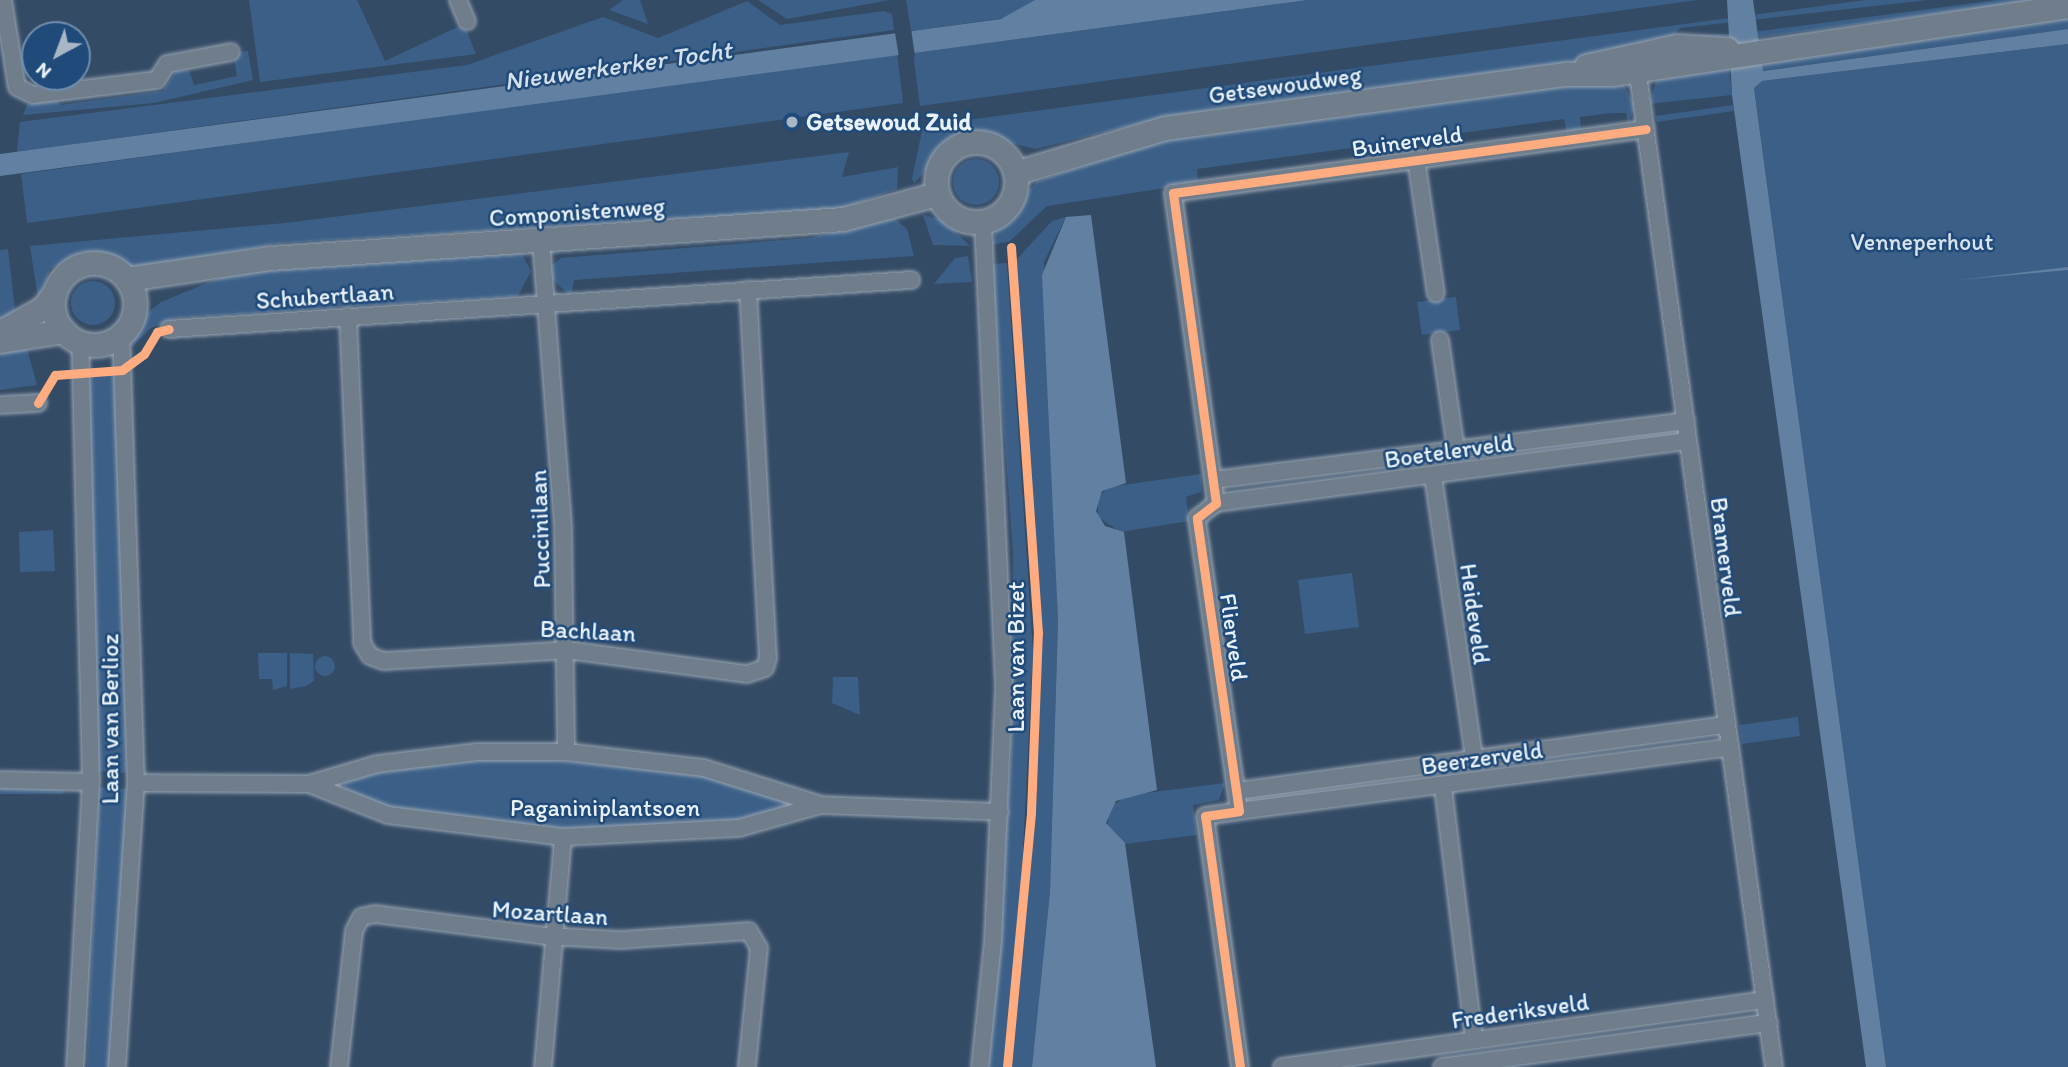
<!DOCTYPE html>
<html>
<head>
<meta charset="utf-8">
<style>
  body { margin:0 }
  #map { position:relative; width:2068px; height:1067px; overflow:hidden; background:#344b65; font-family:Itim,sans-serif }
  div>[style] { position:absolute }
  .green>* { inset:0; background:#3b5f87 }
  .round { border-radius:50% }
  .water>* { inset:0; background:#6280a1 }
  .pier>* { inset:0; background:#344b65 }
  .roads { filter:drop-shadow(0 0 2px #9aa6b3) drop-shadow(0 0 2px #9aa6b3) }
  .street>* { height:16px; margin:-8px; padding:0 8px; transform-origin:8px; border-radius:8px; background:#707e8c }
  .secondary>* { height:23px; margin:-11.5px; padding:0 11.5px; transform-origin:11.5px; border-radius:11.5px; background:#707e8c }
  .secondary>.ring { margin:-11.5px; padding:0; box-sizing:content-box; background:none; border:23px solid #707e8c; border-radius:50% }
  .cycleway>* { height:9px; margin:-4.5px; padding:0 4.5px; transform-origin:4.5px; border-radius:4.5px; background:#ffac80 }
  .dots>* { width:19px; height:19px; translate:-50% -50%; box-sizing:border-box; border:4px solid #1f4a7a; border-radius:50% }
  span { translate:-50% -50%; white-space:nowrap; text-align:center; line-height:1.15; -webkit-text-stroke:5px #1f4a7a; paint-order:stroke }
  .street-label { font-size:24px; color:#e8f1f8 }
  .poi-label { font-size:24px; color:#e8f1f8; font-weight:700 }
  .left { translate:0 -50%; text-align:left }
  .park-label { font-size:24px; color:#d7e3ed }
  .water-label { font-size:26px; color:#d4e1ec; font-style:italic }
  .north { position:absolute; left:21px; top:21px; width:70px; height:70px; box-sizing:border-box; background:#1f4a7a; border:2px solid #6f8dac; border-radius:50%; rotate:221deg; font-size:19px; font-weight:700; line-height:28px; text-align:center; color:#e8f1f8 }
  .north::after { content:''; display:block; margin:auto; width:24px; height:32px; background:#a9b7c5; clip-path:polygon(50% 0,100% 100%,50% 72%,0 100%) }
</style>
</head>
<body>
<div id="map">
  <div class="green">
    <div style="clip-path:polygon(249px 0,357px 0,385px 61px,464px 24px,476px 54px,260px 82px)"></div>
    <div style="clip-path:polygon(623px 0,640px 0,648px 24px,609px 10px)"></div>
    <div style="clip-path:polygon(758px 0,890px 0,787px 19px)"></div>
    <div style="clip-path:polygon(906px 0,1035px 0,1005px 18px,911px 31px)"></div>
    <div style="clip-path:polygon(1308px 0,1698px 0,920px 106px,913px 53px)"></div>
    <div style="clip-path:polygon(1865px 0,1928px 0,1680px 28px,1671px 39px,1571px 63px,1150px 121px,1035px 149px,971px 133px,945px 144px,921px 176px,914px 183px,912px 178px,923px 126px)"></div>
    <div style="clip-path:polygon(1997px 0,2041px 0,1754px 38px,1686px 35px,1738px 34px)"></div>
    <div style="clip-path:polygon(747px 1px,780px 25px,884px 11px,892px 14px,894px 30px,17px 152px,20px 122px,467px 65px,603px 17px,658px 38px)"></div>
    <div style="clip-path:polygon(2068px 15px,2068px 29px,1762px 71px,1761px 55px)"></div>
    <div style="clip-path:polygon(2068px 44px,2068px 1067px,1886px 1067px,1754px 87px,1762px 81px)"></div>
    <div style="clip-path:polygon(248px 51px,253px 80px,154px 103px,23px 115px,27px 104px,57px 99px,60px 105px,163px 91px,176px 71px,189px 70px,194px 85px,237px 76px,233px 53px)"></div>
    <div style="clip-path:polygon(897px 53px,903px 103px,27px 223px,21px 174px)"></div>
    <div style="clip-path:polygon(1728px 62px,1732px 95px,1649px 104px,1657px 78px)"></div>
    <div style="clip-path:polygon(1623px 83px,1635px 106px,1628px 123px,1626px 113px,1612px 113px,1580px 117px,1581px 131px,1567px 133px,1564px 119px,1197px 169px,1198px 183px,1047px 206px,1010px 241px,992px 245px,997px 229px,1036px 182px,1151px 142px,1549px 86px)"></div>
    <div style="clip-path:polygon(1733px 105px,1734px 111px,1657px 122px,1656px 116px)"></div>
    <div style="clip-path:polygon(849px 152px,842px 177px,898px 167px,897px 189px,840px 209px,284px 243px,131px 269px,114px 256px,82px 252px,50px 269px,38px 299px,30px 246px,285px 223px)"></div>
    <div class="round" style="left:953px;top:159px;width:46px;height:46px"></div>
    <div style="clip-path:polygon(923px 215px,944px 220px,970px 246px,933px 245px)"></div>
    <div style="clip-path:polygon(1066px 217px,1044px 262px,1058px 620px,1050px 892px,1032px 1067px,1012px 1067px,1036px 810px,1042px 642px,1016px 260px,1052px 221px)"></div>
    <div style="clip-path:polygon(894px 218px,907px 229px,914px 256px,574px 280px,571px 297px,550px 277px,550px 267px,561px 258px,809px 238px)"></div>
    <div style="clip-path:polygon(8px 249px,16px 318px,0 324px,0 250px)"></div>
    <div style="clip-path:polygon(521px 253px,531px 271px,518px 296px,177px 318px,151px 328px,131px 348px,142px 317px,161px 302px,232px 273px)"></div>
    <div style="clip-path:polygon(968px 256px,972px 282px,934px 284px,955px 258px)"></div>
    <div style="clip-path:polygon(1007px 263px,1033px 651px,1016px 990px,1004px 1067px,989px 1067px,1011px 760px,1013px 553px,992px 264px)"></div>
    <div class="round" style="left:71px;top:281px;width:44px;height:44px"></div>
    <div style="clip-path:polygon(1456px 297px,1460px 330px,1422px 335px,1417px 302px)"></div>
    <div style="clip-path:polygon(26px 345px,37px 385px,0 390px,0 349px)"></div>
    <div style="clip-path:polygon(94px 375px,116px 375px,127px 773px,98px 771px,87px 383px)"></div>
    <div style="clip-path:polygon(1201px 474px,1201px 492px,1186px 497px,1189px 521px,1120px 532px,1098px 517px,1098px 498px,1108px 487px)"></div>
    <div style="clip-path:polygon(53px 530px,55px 571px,20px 572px,19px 532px)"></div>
    <div style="clip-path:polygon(1352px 573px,1359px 627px,1305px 634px,1298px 580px)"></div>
    <div style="clip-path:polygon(258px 653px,287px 653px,287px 686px,273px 690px,272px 679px,259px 679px)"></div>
    <div style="clip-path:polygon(290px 653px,313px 654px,314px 681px,306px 686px,290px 689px)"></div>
    <div class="round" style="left:315px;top:656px;width:20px;height:20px"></div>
    <div style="clip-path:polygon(833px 677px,858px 677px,860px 715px,832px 703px)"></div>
    <div style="clip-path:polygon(1798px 717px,1800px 736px,1742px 744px,1739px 725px)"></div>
    <div style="clip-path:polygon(499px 756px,689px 770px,790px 801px,787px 811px,728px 823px,566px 832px,414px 815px,348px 794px,344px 787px,345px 779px,360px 773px)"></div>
    <div style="clip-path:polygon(1225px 783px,1219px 800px,1193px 805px,1197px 835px,1124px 844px,1107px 828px,1110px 807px,1129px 795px)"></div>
    <div style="clip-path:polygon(99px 787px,128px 789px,110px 1067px,87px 1067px)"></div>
    <div style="clip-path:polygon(0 788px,64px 789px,63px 794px,0 794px)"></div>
  </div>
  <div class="water">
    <div style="clip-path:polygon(1035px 0,1308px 0,0 176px,0 154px,1001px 19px)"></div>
    <div style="clip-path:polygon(1727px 0,1753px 0,1763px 71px,2068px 29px,2068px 44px,1762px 81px,1754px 88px,1886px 1067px,1866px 1067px,1732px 95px)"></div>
    <div style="clip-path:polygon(1091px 215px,1126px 483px,1102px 491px,1096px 511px,1105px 526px,1124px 532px,1157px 790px,1116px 801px,1106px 823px,1125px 843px,1156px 1067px,1032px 1067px,1050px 892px,1058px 620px,1042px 275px,1066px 217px)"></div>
    <div style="clip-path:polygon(2068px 267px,2068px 270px,1959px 280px)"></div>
  </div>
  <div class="pier">
    <div style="clip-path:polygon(894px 27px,911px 28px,915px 57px,899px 57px)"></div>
  </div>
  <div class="roads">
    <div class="street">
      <div style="left:3px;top:0;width:88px;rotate:80.9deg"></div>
      <div style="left:17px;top:87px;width:18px;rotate:27deg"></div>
      <div style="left:33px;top:95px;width:125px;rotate:-6.9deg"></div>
      <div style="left:157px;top:80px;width:19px;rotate:-58deg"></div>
      <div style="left:167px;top:64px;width:65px;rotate:-10.6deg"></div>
      <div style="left:458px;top:0;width:23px;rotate:67deg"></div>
      <div style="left:1636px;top:60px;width:1016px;rotate:82.2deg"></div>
      <div style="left:1416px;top:159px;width:136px;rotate:81.6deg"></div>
      <div style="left:541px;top:240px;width:289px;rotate:85.6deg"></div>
      <div style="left:563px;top:528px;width:224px;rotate:89.2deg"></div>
      <div style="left:348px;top:316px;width:327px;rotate:87.5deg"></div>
      <div style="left:362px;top:643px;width:15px;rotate:58deg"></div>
      <div style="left:370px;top:656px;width:15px;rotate:20deg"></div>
      <div style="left:384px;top:661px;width:183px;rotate:-3.4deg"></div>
      <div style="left:567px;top:650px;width:182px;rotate:7.6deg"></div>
      <div style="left:747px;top:674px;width:19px;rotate:-18deg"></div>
      <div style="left:765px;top:668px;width:10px;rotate:-73deg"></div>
      <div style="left:768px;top:658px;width:369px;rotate:-93.1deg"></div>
      <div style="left:169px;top:329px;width:744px;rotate:-3.78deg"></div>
      <div style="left:1440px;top:340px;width:111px;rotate:81.7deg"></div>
      <div style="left:0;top:405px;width:38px;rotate:-3deg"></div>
      <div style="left:1433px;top:476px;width:285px;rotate:81.7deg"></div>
      <div style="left:1213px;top:480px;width:477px;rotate:-7.1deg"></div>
      <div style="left:1216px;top:503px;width:476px;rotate:-7.5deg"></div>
      <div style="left:0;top:780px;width:91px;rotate:1.3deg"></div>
      <div style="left:136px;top:783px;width:173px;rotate:0.3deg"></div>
      <div style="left:309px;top:784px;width:71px;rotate:-16.4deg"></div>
      <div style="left:377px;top:764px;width:101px;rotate:-6.8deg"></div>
      <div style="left:477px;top:752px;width:89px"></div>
      <div style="left:566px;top:752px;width:139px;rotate:6.6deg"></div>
      <div style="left:704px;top:768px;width:123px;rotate:17.5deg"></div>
      <div style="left:309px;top:784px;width:85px;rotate:21.4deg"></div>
      <div style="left:388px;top:815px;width:176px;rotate:7.2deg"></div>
      <div style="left:563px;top:837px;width:176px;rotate:-2.9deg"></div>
      <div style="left:739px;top:828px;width:85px;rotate:-15.7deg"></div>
      <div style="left:821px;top:805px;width:179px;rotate:2.2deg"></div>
      <div style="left:1443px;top:787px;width:255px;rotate:83deg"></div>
      <div style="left:1237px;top:791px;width:493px;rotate:-7.7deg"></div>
      <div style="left:1239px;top:811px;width:495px;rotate:-7.4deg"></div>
      <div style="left:75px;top:1067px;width:285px;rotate:-86.8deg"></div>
      <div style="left:91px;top:782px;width:440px;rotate:-91.4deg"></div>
      <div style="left:117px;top:1067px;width:285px;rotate:-86.2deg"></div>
      <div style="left:136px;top:783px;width:448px;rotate:-91.9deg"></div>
      <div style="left:339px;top:1067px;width:137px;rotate:-83.7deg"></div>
      <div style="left:354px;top:931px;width:16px;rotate:-63deg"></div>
      <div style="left:361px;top:917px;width:14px;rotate:-12deg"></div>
      <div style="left:375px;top:914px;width:172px;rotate:7.3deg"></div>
      <div style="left:546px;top:936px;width:75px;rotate:3.1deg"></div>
      <div style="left:621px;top:940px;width:128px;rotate:-4deg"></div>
      <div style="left:749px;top:931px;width:20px;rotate:60deg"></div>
      <div style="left:759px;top:948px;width:120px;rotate:95.8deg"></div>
      <div style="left:543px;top:1067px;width:231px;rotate:-85deg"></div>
      <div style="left:980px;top:1067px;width:127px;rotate:-84.1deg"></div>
      <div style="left:993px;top:941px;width:256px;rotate:-87.5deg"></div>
      <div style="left:1004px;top:685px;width:463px;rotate:-92.6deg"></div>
      <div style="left:1240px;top:1067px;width:253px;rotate:-97.9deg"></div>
      <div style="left:1205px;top:816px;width:34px;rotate:-8deg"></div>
      <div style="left:1239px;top:811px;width:296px;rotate:-98.2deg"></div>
      <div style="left:1197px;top:518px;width:24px;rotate:-38deg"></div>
      <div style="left:1216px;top:503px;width:313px;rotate:-97.9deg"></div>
      <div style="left:1173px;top:193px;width:477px;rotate:-7.7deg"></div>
      <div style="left:1282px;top:1067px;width:488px;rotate:-7.9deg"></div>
      <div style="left:1442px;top:1067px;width:330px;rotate:-7.7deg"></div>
    </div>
    <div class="secondary">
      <div style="left:1586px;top:66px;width:93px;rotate:-12.4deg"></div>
      <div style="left:1677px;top:46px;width:50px;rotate:3.4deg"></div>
      <div class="ring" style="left:936px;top:142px;width:57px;height:57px"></div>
      <div style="left:1015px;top:173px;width:157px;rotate:-16.7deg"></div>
      <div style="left:1165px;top:128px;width:406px;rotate:-7.7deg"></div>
      <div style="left:1567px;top:74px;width:46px"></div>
      <div style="left:1613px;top:74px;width:460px;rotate:-8.5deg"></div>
      <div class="ring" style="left:53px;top:263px;width:59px;height:59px"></div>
      <div style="left:127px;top:279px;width:145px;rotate:-8.4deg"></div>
      <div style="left:270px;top:258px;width:574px;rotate:-3.89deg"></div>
      <div style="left:843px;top:219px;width:97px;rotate:-14.9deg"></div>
      <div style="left:0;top:332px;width:49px;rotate:-29.2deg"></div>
      <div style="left:43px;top:308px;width:20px;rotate:-53deg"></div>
      <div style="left:0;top:341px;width:65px;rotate:-8.9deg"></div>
    </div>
  </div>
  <div class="cycleway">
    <div style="left:38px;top:403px;width:33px;rotate:-59deg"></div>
    <div style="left:55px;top:375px;width:67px;rotate:-4.3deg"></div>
    <div style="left:122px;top:370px;width:27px;rotate:-36deg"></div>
    <div style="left:144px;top:354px;width:26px;rotate:-59deg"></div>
    <div style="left:157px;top:332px;width:12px;rotate:-14deg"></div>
    <div style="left:1007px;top:1067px;width:256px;rotate:-84.6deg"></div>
    <div style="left:1031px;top:812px;width:179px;rotate:-87.8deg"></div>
    <div style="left:1038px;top:633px;width:387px;rotate:-94deg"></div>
    <div style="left:1240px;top:1067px;width:253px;rotate:-97.9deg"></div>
    <div style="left:1205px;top:816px;width:34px;rotate:-8deg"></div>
    <div style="left:1239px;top:811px;width:296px;rotate:-98.2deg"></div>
    <div style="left:1197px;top:518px;width:24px;rotate:-38deg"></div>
    <div style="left:1216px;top:503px;width:313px;rotate:-97.9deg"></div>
    <div style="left:1173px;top:193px;width:477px;rotate:-7.7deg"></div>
  </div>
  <div class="dots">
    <div style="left:792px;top:122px;background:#a9b7c5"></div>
  </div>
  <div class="street-label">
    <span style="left:1285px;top:85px;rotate:-8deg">Getsewoudweg</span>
    <span style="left:1407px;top:141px;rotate:-8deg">Buinerveld</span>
    <span style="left:577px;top:212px;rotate:-4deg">Componistenweg</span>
    <span style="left:325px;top:296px;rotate:-4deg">Schubertlaan</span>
    <span style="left:1449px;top:451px;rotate:-8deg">Boetelerveld</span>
    <span style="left:540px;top:529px;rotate:-92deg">Puccinilaan</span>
    <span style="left:1726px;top:557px;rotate:83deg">Bramerveld</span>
    <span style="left:1475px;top:614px;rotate:82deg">Heideveld</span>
    <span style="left:588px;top:631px;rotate:3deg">Bachlaan</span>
    <span style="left:1234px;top:637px;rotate:82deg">Flierveld</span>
    <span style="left:1016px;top:657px;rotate:-90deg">Laan van Bizet</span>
    <span style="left:110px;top:719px;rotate:-90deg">Laan van Berlioz</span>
    <span style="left:1482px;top:758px;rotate:-8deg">Beerzerveld</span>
    <span style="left:605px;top:808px">Paganiniplantsoen</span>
    <span style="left:550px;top:913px;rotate:4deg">Mozartlaan</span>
    <span style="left:1520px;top:1011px;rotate:-8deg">Frederiksveld</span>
  </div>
  <div class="poi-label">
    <span class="left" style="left:806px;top:122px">Getsewoud Zuid</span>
  </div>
  <div class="park-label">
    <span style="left:1922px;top:242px">Venneperhout</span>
  </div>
  <div class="water-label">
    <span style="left:618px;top:66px;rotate:-8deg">Nieuwerkerker Tocht</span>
  </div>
  <div class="north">N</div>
</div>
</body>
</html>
